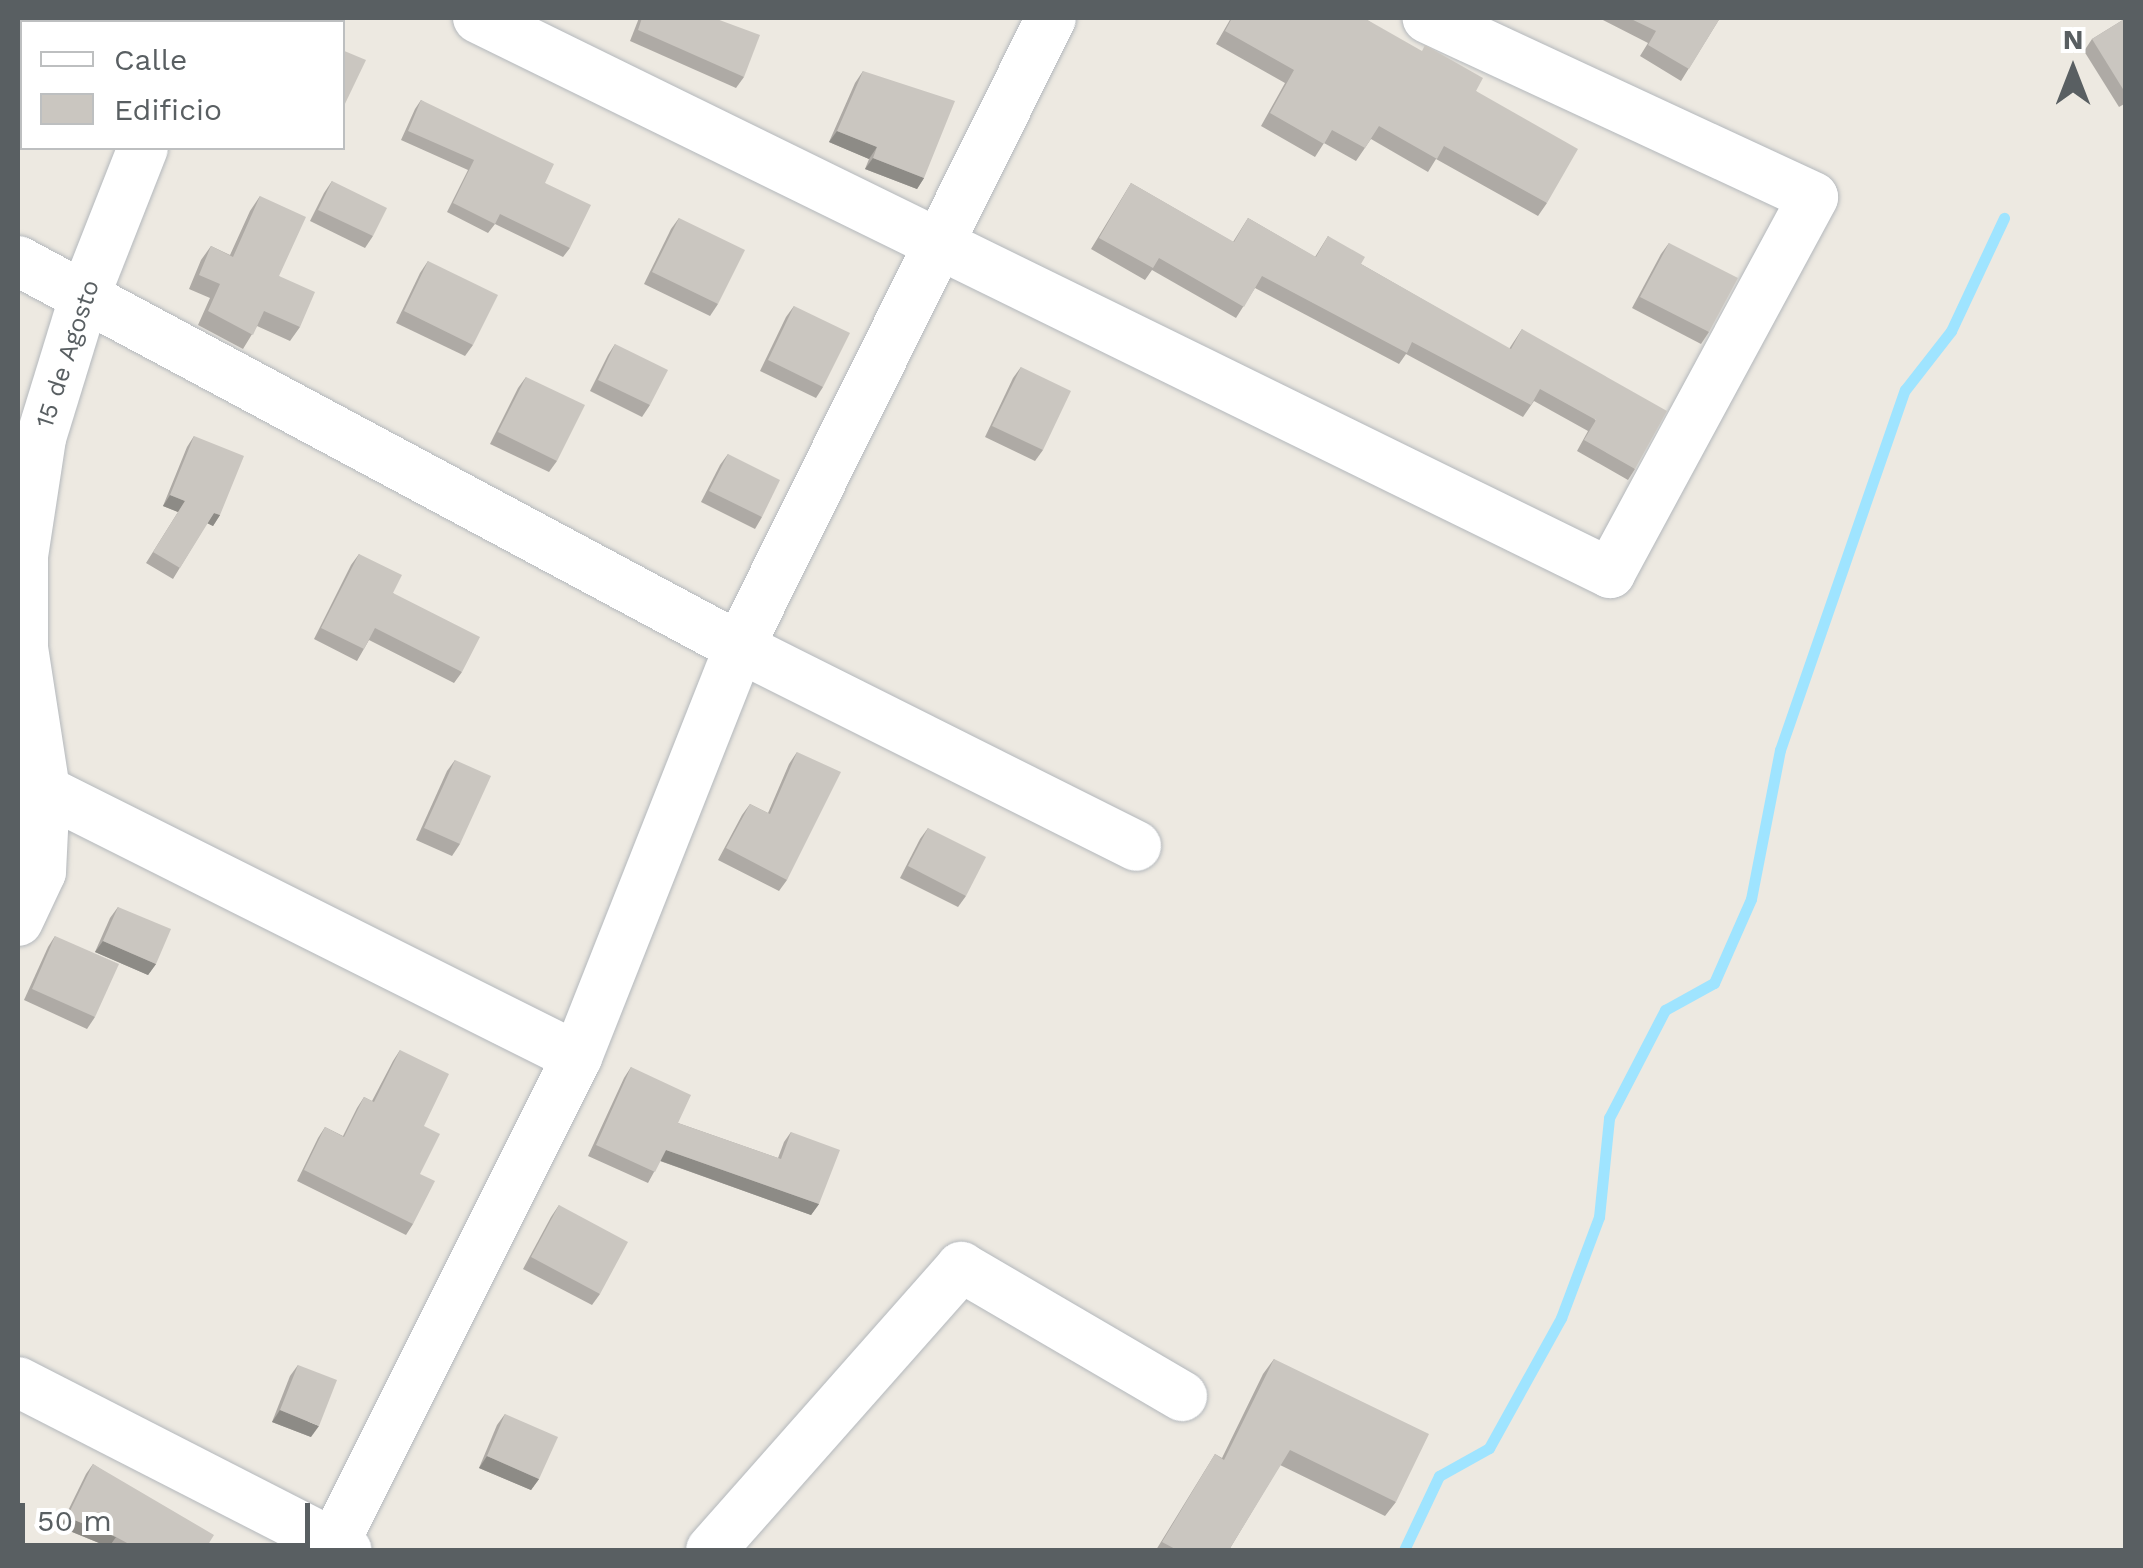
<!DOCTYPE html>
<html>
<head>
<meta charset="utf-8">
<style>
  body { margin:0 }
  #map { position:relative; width:2143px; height:1568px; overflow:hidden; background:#ede9e1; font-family:"Work Sans",sans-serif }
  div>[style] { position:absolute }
  .stream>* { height:11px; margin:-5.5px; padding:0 5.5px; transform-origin:5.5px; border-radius:5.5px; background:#9fe4ff }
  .roads { filter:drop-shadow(0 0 2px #b4b8bc) drop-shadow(0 0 2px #b4b8bc) }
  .minor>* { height:50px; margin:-25px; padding:0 25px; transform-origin:25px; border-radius:25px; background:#fff }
  .wall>* { inset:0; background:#aeaaa5 }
  .shaded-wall>* { inset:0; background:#8d8b86 }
  .building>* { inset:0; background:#cac6c0 }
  span { translate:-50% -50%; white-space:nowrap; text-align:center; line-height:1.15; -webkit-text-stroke:9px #fff; paint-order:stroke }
  .street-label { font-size:25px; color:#595f62 }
  .frame { position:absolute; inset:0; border:20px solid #595f62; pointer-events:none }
  .legend { position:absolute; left:20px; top:20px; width:325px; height:130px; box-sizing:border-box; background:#fff; border:2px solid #bdbfc0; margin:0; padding:12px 18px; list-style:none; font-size:30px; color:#595f62 }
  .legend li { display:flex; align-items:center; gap:20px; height:50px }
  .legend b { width:50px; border:2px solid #bdbfc0 }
  .north { position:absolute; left:2023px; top:20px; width:100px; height:100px; -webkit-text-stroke:8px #fff; paint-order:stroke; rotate:0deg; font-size:28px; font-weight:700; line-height:40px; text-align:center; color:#595f62 }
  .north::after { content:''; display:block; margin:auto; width:35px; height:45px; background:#595f62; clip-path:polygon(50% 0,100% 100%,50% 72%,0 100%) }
  .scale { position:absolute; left:20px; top:1503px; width:290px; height:45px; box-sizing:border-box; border:5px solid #595f62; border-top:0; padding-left:12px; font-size:30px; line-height:35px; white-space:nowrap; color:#595f62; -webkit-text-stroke:8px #fff; paint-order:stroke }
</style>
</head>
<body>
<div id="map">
  <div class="stream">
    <div style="left:1404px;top:1550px;width:82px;rotate:-64.7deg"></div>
    <div style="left:1439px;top:1476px;width:57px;rotate:-29.2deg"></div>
    <div style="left:1489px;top:1448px;width:149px;rotate:-61deg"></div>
    <div style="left:1561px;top:1318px;width:108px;rotate:-69.4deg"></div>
    <div style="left:1599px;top:1217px;width:100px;rotate:-84.2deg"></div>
    <div style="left:1609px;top:1118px;width:122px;rotate:-62.6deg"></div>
    <div style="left:1665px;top:1010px;width:56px;rotate:-28.9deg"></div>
    <div style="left:1714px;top:983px;width:92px;rotate:-66.2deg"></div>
    <div style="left:1751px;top:899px;width:152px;rotate:-79deg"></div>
    <div style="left:1780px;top:750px;width:381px;rotate:-70.9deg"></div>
    <div style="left:1905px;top:390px;width:75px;rotate:-52.1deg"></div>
    <div style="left:1951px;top:331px;width:125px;rotate:-64.9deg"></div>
  </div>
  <div class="roads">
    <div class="minor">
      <div style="left:478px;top:18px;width:1261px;rotate:26.12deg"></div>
      <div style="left:1610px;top:573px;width:427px;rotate:-61.6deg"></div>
      <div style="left:1813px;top:197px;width:425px;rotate:-155.1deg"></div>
      <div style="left:192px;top:22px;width:4px;rotate:-63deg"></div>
      <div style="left:18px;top:261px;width:818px;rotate:28.16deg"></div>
      <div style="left:739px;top:647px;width:444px;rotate:26.6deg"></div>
      <div style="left:18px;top:777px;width:625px;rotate:26.61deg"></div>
      <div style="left:577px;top:1057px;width:543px;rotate:116.57deg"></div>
      <div style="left:18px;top:921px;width:54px;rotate:-64.9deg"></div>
      <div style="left:41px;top:872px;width:82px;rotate:-87.2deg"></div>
      <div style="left:45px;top:790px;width:144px;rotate:-98.8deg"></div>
      <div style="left:23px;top:648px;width:92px;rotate:-90deg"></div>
      <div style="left:23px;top:556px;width:119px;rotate:-81.3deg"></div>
      <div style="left:41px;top:438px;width:150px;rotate:-72.9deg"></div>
      <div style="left:85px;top:295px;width:158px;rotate:-68.5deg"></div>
      <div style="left:577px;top:1057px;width:441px;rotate:-68.4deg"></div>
      <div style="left:739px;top:647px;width:702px;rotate:-63.62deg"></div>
      <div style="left:18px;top:1382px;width:369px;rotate:27.1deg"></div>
      <div style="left:711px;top:1550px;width:378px;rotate:-48.5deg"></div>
      <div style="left:961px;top:1267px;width:256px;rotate:30.3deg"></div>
    </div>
  </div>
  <div class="wall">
    <div style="clip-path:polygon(639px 18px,714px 18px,744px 77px,736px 88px,630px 41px)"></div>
    <div style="clip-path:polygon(1231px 18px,1364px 18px,1476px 91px,1547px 203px,1538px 216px,1436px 159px,1428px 172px,1371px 139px,1356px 161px,1324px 143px,1315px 157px,1261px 126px,1285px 83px,1216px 44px)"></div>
    <div style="clip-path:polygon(1599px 18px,1720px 18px,1681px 81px,1640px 56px,1648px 43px)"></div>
    <div style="clip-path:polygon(2126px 18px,2126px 103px,2119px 107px,2084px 51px,2092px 39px)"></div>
    <div style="clip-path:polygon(863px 71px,924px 178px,917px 189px,865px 169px,869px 159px,829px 142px,855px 83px)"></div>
    <div style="clip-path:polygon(421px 100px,545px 183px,570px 248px,563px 257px,495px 224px,488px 233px,447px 212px,468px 170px,401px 140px,415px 109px)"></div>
    <div style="clip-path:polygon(332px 181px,373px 236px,365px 248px,310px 221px,324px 193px)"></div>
    <div style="clip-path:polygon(1131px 183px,1233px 242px,1248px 218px,1315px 257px,1328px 236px,1361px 264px,1509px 349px,1522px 329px,1635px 469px,1628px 480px,1577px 451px,1588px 431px,1534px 401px,1523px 417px,1406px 354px,1399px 364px,1255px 288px,1236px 318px,1152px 270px,1145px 280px,1091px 249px)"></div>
    <div style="clip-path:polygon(260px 196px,279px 276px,300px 327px,290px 341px,257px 326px,243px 349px,198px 325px,210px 298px,189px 289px,201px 260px,211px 246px,230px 255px,250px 211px)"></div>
    <div style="clip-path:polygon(679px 218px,718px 304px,710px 316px,644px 284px,671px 229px)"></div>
    <div style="clip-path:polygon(1669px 243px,1709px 332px,1701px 344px,1632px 308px,1661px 254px)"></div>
    <div style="clip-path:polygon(428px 261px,473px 345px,465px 356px,396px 323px,420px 273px)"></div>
    <div style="clip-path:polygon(794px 306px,823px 387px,816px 398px,760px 371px,786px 317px)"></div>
    <div style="clip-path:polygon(615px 344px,650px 405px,642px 417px,590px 391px,608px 355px)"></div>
    <div style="clip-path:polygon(1021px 367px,1043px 450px,1035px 461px,985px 437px,1013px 378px)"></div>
    <div style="clip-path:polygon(526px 377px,557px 461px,549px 472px,490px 444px,518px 388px)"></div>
    <div style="clip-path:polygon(194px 436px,220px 515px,213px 526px,207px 523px,173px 579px,146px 563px,178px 512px,163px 506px,187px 447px)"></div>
    <div style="clip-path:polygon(728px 454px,762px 517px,755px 529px,701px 502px,720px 465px)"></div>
    <div style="clip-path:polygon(359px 554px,462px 672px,454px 683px,369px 640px,357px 661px,314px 639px,351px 565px)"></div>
    <div style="clip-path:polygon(797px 752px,787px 880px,779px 891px,718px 860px,742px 815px,750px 804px,768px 813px,789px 764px)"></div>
    <div style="clip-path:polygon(455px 760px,460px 844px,452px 856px,416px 840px,447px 771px)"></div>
    <div style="clip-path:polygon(928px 828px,966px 896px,958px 907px,900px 878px,920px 839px)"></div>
    <div style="clip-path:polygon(118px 907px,156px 964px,148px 975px,95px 952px,110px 918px)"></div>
    <div style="clip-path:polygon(55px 936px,95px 1017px,87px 1029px,24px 1000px,48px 947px)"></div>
    <div style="clip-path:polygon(400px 1050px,424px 1126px,413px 1224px,406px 1235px,297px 1181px,318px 1138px,325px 1127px,343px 1136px,357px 1108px,364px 1097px,372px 1101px,393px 1061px)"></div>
    <div style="clip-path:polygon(631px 1067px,678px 1123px,778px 1158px,784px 1142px,791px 1132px,819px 1204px,811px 1215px,660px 1161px,648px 1183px,588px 1156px,624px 1078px)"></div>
    <div style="clip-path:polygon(559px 1205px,600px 1294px,592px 1305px,523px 1269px,551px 1217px)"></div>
    <div style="clip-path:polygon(1274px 1359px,1396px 1502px,1385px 1516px,1280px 1465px,1229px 1550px,1156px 1550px,1215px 1454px,1222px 1458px,1263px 1374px)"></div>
    <div style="clip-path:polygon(298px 1365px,311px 1437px,272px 1422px,290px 1376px)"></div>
    <div style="clip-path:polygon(505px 1414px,539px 1479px,531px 1490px,479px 1468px,497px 1425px)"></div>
    <div style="clip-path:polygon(93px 1464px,220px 1550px,116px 1550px,60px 1527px,86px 1474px)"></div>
  </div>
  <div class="shaded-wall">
    <div style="clip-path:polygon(837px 131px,877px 147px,869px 159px,829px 142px)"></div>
    <div style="clip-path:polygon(873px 158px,924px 178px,917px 189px,865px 169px)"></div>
    <div style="clip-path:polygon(170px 495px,185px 501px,178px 512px,163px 506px)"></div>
    <div style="clip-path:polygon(214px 513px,220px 515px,213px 526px,207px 523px)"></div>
    <div style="clip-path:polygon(103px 941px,156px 964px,148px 975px,95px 952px)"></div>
    <div style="clip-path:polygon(666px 1150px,819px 1204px,811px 1215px,658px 1160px)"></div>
    <div style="clip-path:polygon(280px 1410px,319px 1426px,311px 1437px,272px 1422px)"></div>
    <div style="clip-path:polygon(487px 1456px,539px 1479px,531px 1490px,479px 1468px)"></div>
    <div style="clip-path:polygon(67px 1517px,116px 1537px,109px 1547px,60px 1527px)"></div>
  </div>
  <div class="building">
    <div style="clip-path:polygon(254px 18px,302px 18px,306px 19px,304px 22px,252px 22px)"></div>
    <div style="clip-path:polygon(642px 18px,714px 18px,760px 35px,744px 77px,638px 30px)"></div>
    <div style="clip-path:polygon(1232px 18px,1364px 18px,1422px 51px,1425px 45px,1483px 78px,1476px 91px,1578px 149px,1547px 203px,1444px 146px,1437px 159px,1379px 126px,1365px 148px,1332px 130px,1324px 144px,1270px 113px,1294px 70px,1225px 31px)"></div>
    <div style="clip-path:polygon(1629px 18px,1720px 18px,1689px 69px,1648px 45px,1656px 31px)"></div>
    <div style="clip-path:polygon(2126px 18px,2126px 94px,2092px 39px)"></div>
    <div style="clip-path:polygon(342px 50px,366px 60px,342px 110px)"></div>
    <div style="clip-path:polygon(863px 71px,955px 101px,924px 178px,873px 158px,877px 147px,837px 131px)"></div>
    <div style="clip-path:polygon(421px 100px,554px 164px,545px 183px,591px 205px,570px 248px,500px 214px,495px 224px,453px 203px,474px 160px,408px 131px)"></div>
    <div style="clip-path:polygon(332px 181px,387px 208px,373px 236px,318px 210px)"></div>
    <div style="clip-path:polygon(1131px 183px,1234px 242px,1248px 218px,1316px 257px,1328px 236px,1365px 257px,1361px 264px,1511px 349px,1522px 329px,1667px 411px,1635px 469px,1584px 440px,1596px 420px,1540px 389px,1531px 405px,1412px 342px,1407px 353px,1262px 276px,1244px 307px,1159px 258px,1153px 268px,1099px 238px)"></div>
    <div style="clip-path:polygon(260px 196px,306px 217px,279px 276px,315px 292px,300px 327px,264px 311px,253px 335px,208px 311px,220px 284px,199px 275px,211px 246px,233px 257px)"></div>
    <div style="clip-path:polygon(679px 218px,745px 250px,718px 304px,652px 272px)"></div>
    <div style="clip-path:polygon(1669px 243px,1738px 278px,1709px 332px,1640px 297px)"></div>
    <div style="clip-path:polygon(428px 261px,498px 295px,473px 345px,404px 311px)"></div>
    <div style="clip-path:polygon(794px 306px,850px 333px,823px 387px,768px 360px)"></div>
    <div style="clip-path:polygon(615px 344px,668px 370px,650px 405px,598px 380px)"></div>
    <div style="clip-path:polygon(1021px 367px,1071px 391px,1043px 450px,992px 426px)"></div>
    <div style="clip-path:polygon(526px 377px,585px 405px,557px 461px,498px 432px)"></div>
    <div style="clip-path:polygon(194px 436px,244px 456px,220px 515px,214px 513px,180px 568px,153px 552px,185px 501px,170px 495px)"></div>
    <div style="clip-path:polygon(728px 454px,780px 480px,762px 517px,709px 491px)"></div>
    <div style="clip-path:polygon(359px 554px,402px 575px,393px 593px,480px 637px,462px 672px,375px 628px,364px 649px,321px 628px)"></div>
    <div style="clip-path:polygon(797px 752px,841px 772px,787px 880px,726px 848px,750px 804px,770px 814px)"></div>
    <div style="clip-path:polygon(455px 760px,491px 776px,460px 844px,424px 828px)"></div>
    <div style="clip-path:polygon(928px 828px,986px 857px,966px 896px,908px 866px)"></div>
    <div style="clip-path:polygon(118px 907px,171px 929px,156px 964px,103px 941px)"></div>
    <div style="clip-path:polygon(55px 936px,119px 964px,95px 1017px,32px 989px)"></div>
    <div style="clip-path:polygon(400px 1050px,449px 1074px,424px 1126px,440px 1134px,420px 1174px,435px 1181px,413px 1224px,304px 1170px,325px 1127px,344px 1137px,364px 1097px,374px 1102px)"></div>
    <div style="clip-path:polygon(631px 1067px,691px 1095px,678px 1123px,781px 1159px,791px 1132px,840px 1150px,819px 1204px,666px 1150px,655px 1172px,596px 1145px)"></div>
    <div style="clip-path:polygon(559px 1205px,628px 1242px,600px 1294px,531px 1257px)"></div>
    <div style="clip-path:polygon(1274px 1359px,1429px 1434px,1396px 1502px,1290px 1450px,1229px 1550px,1177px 1550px,1162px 1542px,1215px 1454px,1224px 1460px)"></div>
    <div style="clip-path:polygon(298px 1365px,337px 1380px,319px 1426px,280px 1410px)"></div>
    <div style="clip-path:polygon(505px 1414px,558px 1437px,539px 1479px,487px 1456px)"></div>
    <div style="clip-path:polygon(93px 1464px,214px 1535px,209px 1543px,220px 1550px,140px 1550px,116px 1537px,67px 1517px)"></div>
  </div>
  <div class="street-label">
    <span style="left:68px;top:354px;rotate:-72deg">15 de Agosto</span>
  </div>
  <div class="frame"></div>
  <ul class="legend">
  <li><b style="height:12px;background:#fff"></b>Calle</li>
  <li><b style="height:28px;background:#cac6c0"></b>Edificio</li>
  </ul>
  <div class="north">N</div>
  <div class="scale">50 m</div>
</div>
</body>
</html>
